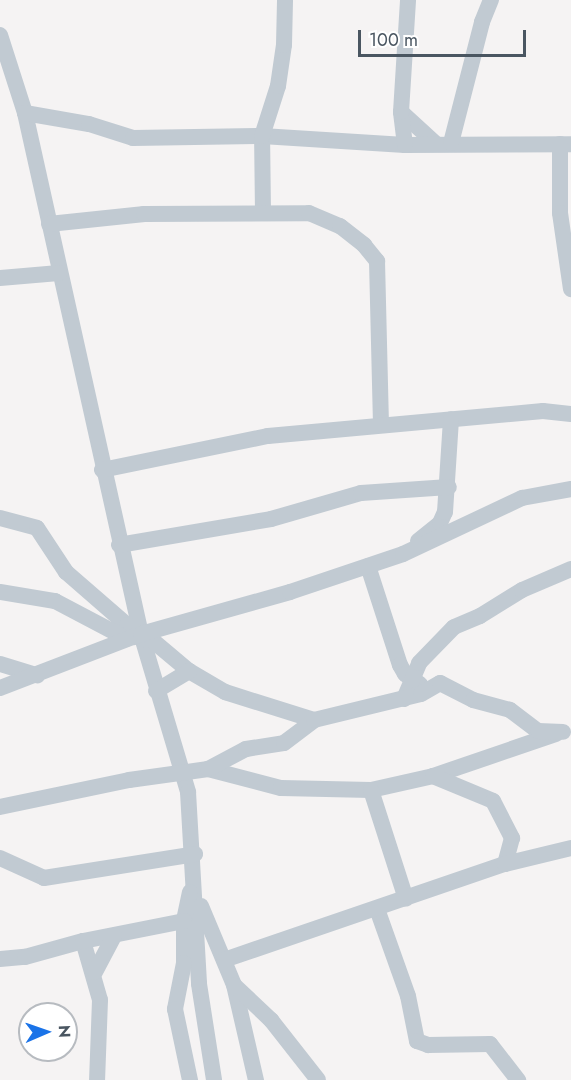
<!DOCTYPE html>
<html>
<head>
<meta charset="utf-8">
<style>
  body { margin:0 }
  #map { position:relative; width:571px; height:1080px; overflow:hidden; background:#f5f3f3; font-family:Jost,sans-serif }
  div>[style] { position:absolute }
  .minor>* { height:16px; margin:-8px; padding:0 8px; transform-origin:8px; border-radius:8px; background:#c1cad2 }
  span { translate:-50% -50%; white-space:nowrap; text-align:center; line-height:1.15; -webkit-text-stroke:5px #fff; paint-order:stroke }
  .north { position:absolute; left:18px; top:1002px; width:60px; height:60px; box-sizing:border-box; background:#fff; border:2px solid #b7bbc0; border-radius:50%; rotate:88deg; font-size:16px; font-weight:700; line-height:24px; text-align:center; color:#4a5661 }
  .north::after { content:''; display:block; margin:auto; width:21px; height:27px; background:#1a73e8; clip-path:polygon(50% 0,100% 100%,50% 72%,0 100%) }
  .scale { position:absolute; left:358px; top:30px; width:168px; height:27px; box-sizing:border-box; border:3px solid #4a5661; border-top:0; padding-left:8px; font-size:18px; line-height:21px; white-space:nowrap; color:#4a5661; -webkit-text-stroke:4px #fff; paint-order:stroke }
</style>
</head>
<body>
<div id="map">
  <div class="minor">
    <div style="left:0;top:35px;width:82px;rotate:72.2deg"></div>
    <div style="left:25px;top:113px;width:534px;rotate:77.45deg"></div>
    <div style="left:141px;top:634px;width:165px;rotate:73.4deg"></div>
    <div style="left:188px;top:792px;width:192px;rotate:86.7deg"></div>
    <div style="left:199px;top:984px;width:97px;rotate:81.1deg"></div>
    <div style="left:401px;top:112px;width:47px;rotate:42.4deg"></div>
    <div style="left:25px;top:113px;width:65px;rotate:9.8deg"></div>
    <div style="left:89px;top:124px;width:46px;rotate:17.7deg"></div>
    <div style="left:133px;top:138px;width:129px;rotate:-0.9deg"></div>
    <div style="left:262px;top:136px;width:143px;rotate:3.6deg"></div>
    <div style="left:405px;top:145px;width:166px;rotate:-0.3deg"></div>
    <div style="left:451px;top:143px;width:125px;rotate:-75.6deg"></div>
    <div style="left:482px;top:22px;width:24px;rotate:-68deg"></div>
    <div style="left:560px;top:144px;width:69px;rotate:90deg"></div>
    <div style="left:560px;top:213px;width:77px;rotate:81.8deg"></div>
    <div style="left:405px;top:145px;width:33px;rotate:-97deg"></div>
    <div style="left:401px;top:112px;width:112px;rotate:-86.4deg"></div>
    <div style="left:263px;top:213px;width:77px;rotate:-90.7deg"></div>
    <div style="left:262px;top:136px;width:52px;rotate:-72.3deg"></div>
    <div style="left:278px;top:86px;width:41px;rotate:-81.7deg"></div>
    <div style="left:284px;top:45px;width:45px;rotate:-88.7deg"></div>
    <div style="left:49px;top:224px;width:96px;rotate:-6deg"></div>
    <div style="left:144px;top:214px;width:165px;rotate:-0.3deg"></div>
    <div style="left:309px;top:213px;width:34px;rotate:23deg"></div>
    <div style="left:340px;top:226px;width:31px;rotate:38deg"></div>
    <div style="left:364px;top:245px;width:21px;rotate:51deg"></div>
    <div style="left:377px;top:261px;width:163px;rotate:88.6deg"></div>
    <div style="left:0;top:278px;width:59px;rotate:-4.8deg"></div>
    <div style="left:102px;top:470px;width:169px;rotate:-11.6deg"></div>
    <div style="left:268px;top:436px;width:276px;rotate:-5.2deg"></div>
    <div style="left:543px;top:411px;width:28px;rotate:6deg"></div>
    <div style="left:0;top:518px;width:38px;rotate:15deg"></div>
    <div style="left:37px;top:528px;width:53px;rotate:56.6deg"></div>
    <div style="left:66px;top:572px;width:81px;rotate:41deg"></div>
    <div style="left:127px;top:625px;width:14px;rotate:60deg"></div>
    <div style="left:418px;top:541px;width:28px;rotate:-39deg"></div>
    <div style="left:440px;top:523px;width:12px;rotate:-66deg"></div>
    <div style="left:445px;top:512px;width:93px;rotate:-86.3deg"></div>
    <div style="left:119px;top:545px;width:154px;rotate:-9.7deg"></div>
    <div style="left:271px;top:519px;width:94px;rotate:-16.1deg"></div>
    <div style="left:361px;top:493px;width:88px;rotate:-3.9deg"></div>
    <div style="left:368px;top:566px;width:104px;rotate:72.1deg"></div>
    <div style="left:400px;top:665px;width:10px;rotate:61deg"></div>
    <div style="left:405px;top:674px;width:18px;rotate:34deg"></div>
    <div style="left:0;top:592px;width:56px;rotate:9.3deg"></div>
    <div style="left:55px;top:601px;width:81px;rotate:27.8deg"></div>
    <div style="left:142px;top:639px;width:10px;rotate:6deg"></div>
    <div style="left:152px;top:640px;width:48px;rotate:40deg"></div>
    <div style="left:189px;top:671px;width:42px;rotate:30.3deg"></div>
    <div style="left:225px;top:692px;width:93px;rotate:17.5deg"></div>
    <div style="left:0;top:664px;width:39px;rotate:17deg"></div>
    <div style="left:0;top:688px;width:151px;rotate:-21deg"></div>
    <div style="left:141px;top:634px;width:155px;rotate:-15.7deg"></div>
    <div style="left:290px;top:592px;width:119px;rotate:-18.6deg"></div>
    <div style="left:403px;top:554px;width:132px;rotate:-25.2deg"></div>
    <div style="left:522px;top:498px;width:50px;rotate:-10.4deg"></div>
    <div style="left:156px;top:691px;width:39px;rotate:-31deg"></div>
    <div style="left:404px;top:699px;width:39px;rotate:-67deg"></div>
    <div style="left:419px;top:663px;width:50px;rotate:-45.8deg"></div>
    <div style="left:454px;top:627px;width:28px;rotate:-23deg"></div>
    <div style="left:480px;top:616px;width:49px;rotate:-31.8deg"></div>
    <div style="left:522px;top:590px;width:53px;rotate:-23.2deg"></div>
    <div style="left:208px;top:769px;width:75px;rotate:14.6deg"></div>
    <div style="left:281px;top:788px;width:90px;rotate:1.3deg"></div>
    <div style="left:371px;top:790px;width:64px;rotate:-12.7deg"></div>
    <div style="left:433px;top:776px;width:130px;rotate:-18.9deg"></div>
    <div style="left:433px;top:776px;width:65px;rotate:22.6deg"></div>
    <div style="left:493px;top:801px;width:42px;rotate:62.8deg"></div>
    <div style="left:512px;top:838px;width:27px;rotate:105deg"></div>
    <div style="left:371px;top:790px;width:114px;rotate:72.2deg"></div>
    <div style="left:0;top:807px;width:132px;rotate:-11.8deg"></div>
    <div style="left:129px;top:780px;width:80px;rotate:-7.9deg"></div>
    <div style="left:208px;top:769px;width:43px;rotate:-27.8deg"></div>
    <div style="left:246px;top:749px;width:38px;rotate:-9deg"></div>
    <div style="left:284px;top:743px;width:38px;rotate:-37deg"></div>
    <div style="left:314px;top:720px;width:110px;rotate:-13.7deg"></div>
    <div style="left:421px;top:694px;width:22px;rotate:-30deg"></div>
    <div style="left:440px;top:683px;width:37px;rotate:27deg"></div>
    <div style="left:473px;top:700px;width:38px;rotate:15deg"></div>
    <div style="left:510px;top:710px;width:35px;rotate:37deg"></div>
    <div style="left:538px;top:731px;width:25px;rotate:2deg"></div>
    <div style="left:0;top:858px;width:48px;rotate:24.4deg"></div>
    <div style="left:44px;top:878px;width:153px;rotate:-9deg"></div>
    <div style="left:190px;top:892px;width:30px;rotate:102deg"></div>
    <div style="left:184px;top:921px;width:42px;rotate:90deg"></div>
    <div style="left:184px;top:963px;width:47px;rotate:101.1deg"></div>
    <div style="left:175px;top:1009px;width:73px;rotate:78.1deg"></div>
    <div style="left:201px;top:906px;width:86px;rotate:67.3deg"></div>
    <div style="left:234px;top:985px;width:98px;rotate:77deg"></div>
    <div style="left:377px;top:909px;width:92px;rotate:70.4deg"></div>
    <div style="left:408px;top:996px;width:46px;rotate:78.7deg"></div>
    <div style="left:417px;top:1041px;width:12px;rotate:20deg"></div>
    <div style="left:428px;top:1045px;width:62px;rotate:-0.9deg"></div>
    <div style="left:490px;top:1044px;width:46px;rotate:52.1deg"></div>
    <div style="left:83px;top:941px;width:61px;rotate:73.9deg"></div>
    <div style="left:100px;top:1000px;width:80px;rotate:92.1deg"></div>
    <div style="left:0;top:959px;width:25px;rotate:-5deg"></div>
    <div style="left:25px;top:957px;width:60px;rotate:-15.4deg"></div>
    <div style="left:83px;top:941px;width:103px;rotate:-11.2deg"></div>
    <div style="left:224px;top:960px;width:297px;rotate:-18.9deg"></div>
    <div style="left:505px;top:864px;width:68px;rotate:-13.6deg"></div>
    <div style="left:95px;top:972px;width:41px;rotate:-62.2deg"></div>
    <div style="left:235px;top:986px;width:50px;rotate:43.4deg"></div>
    <div style="left:271px;top:1020px;width:76px;rotate:51.9deg"></div>
  </div>
  <div class="north">N</div>
  <div class="scale">100 m</div>
</div>
</body>
</html>
